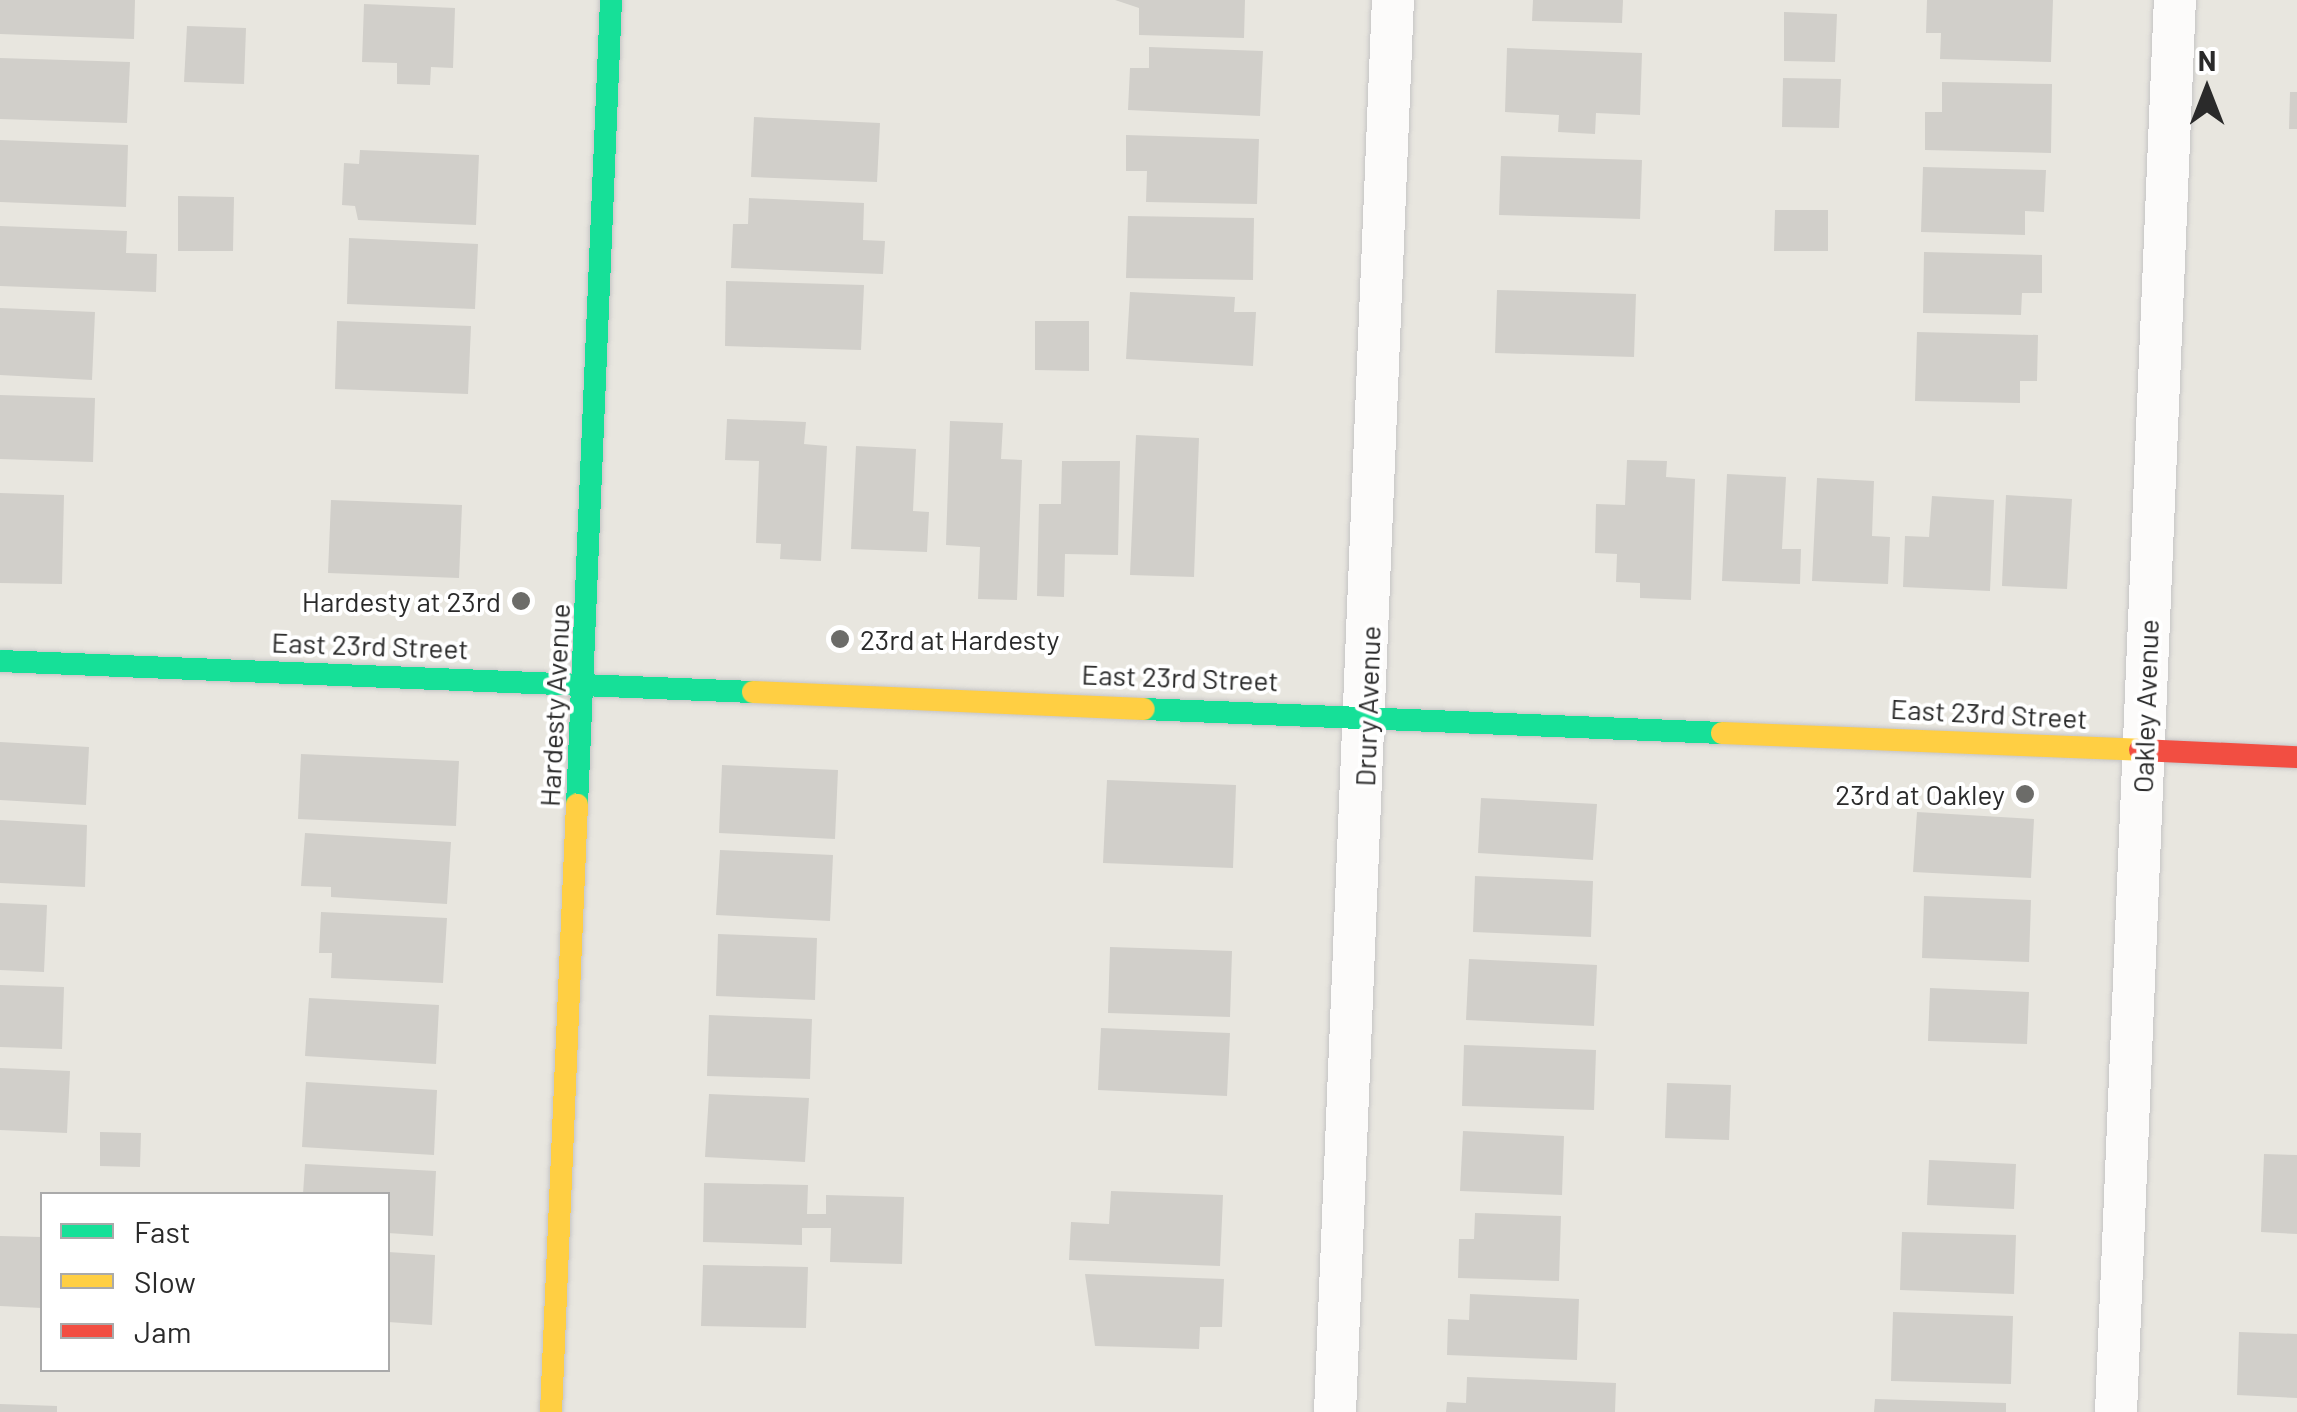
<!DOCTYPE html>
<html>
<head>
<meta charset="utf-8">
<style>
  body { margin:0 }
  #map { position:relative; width:2297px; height:1412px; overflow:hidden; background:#e8e6df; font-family:Barlow,sans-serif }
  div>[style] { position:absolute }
  .building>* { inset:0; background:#d1cfca }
  .roads { filter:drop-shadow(0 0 2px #c5c4c5) drop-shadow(0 0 2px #c5c4c5) }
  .street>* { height:42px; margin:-21px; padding:0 21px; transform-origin:21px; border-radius:21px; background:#fcfbfa }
  .fast>* { height:22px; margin:-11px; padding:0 11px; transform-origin:11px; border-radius:11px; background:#16e098 }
  .slow>* { height:22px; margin:-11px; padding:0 11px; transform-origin:11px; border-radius:11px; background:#ffcf43 }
  .jam>* { height:22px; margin:-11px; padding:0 11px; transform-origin:11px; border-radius:11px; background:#f24e42 }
  .dots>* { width:28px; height:28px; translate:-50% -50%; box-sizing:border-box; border:5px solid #fff; border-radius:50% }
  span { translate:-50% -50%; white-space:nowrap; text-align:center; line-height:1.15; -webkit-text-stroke:8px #fff; paint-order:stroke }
  .poi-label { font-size:28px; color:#2a2a2a }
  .right { translate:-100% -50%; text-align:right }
  .left { translate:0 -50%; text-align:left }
  .street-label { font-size:28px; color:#2a2a2a }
  .legend { position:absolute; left:40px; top:1192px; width:350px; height:180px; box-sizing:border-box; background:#fff; border:2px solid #aaa; margin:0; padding:12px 18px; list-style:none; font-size:30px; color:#2a2a2a }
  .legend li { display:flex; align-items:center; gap:20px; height:50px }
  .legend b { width:50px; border:2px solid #aaa }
  .north { position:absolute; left:2157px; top:40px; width:100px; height:100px; -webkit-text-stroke:8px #fff; paint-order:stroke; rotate:0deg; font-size:28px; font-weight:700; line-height:40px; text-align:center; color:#2a2a2a }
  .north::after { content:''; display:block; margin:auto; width:35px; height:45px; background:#2a2a2a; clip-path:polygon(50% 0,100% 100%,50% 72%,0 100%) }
</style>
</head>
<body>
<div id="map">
  <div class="building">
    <div style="clip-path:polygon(0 0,135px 0,134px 39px,0 34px)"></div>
    <div style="clip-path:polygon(1115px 0,1245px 0,1244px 38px,1139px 35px,1139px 8px)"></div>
    <div style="clip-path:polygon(1533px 0,1623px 0,1622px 23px,1532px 21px)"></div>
    <div style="clip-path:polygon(1927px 0,2053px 0,2051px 62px,1940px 59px,1941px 33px,1926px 33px)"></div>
    <div style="clip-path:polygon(364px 4px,455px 8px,453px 68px,431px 67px,430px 85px,397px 84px,397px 63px,362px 62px)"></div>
    <div style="clip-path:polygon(1784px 12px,1837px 14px,1835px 62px,1784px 61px)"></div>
    <div style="clip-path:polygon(187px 26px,246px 28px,244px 84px,184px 82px)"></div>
    <div style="clip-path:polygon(1149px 47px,1263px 51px,1260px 116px,1128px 110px,1130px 68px,1149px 68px)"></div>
    <div style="clip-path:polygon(1507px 48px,1642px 53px,1640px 115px,1596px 113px,1595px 134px,1558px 132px,1559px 115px,1505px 112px)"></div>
    <div style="clip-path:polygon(0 58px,130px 62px,127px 123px,0 119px)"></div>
    <div style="clip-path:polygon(1783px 78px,1841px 79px,1839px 128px,1782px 127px)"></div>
    <div style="clip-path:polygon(1942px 82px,2052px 84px,2051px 153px,1925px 150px,1925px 112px,1942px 112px)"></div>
    <div style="clip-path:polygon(2290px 92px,2297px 92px,2297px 129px,2289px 129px)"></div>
    <div style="clip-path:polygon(754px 117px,880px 123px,877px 182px,751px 177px)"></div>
    <div style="clip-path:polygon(1126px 135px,1259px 139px,1257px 204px,1146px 202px,1147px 171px,1126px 171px)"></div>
    <div style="clip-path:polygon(0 140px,128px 145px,126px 207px,0 202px)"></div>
    <div style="clip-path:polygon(360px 150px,479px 155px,476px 225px,358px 220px,355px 206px,342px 205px,344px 163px,359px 164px)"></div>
    <div style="clip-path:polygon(1501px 156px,1642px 160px,1640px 219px,1499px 215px)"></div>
    <div style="clip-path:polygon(1923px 167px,2046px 170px,2044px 212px,2025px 211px,2025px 235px,1921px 232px)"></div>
    <div style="clip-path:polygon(178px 196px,234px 197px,233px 251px,178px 251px)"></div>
    <div style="clip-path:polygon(749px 198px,864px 203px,863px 240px,885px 241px,883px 274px,731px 268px,733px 224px,748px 224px)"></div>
    <div style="clip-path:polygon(1775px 210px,1828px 210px,1828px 251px,1774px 251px)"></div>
    <div style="clip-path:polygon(1128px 216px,1254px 218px,1253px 280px,1126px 278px)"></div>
    <div style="clip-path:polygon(0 226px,127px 231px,126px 253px,157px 254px,156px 292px,0 286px)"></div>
    <div style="clip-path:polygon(349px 238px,478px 244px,475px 309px,347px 304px)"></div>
    <div style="clip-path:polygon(1924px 252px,2042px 255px,2042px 293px,2022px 293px,2021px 315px,1923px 313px)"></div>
    <div style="clip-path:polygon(726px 281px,864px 285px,861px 350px,725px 346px)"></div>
    <div style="clip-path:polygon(1497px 290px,1636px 294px,1634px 357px,1495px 353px)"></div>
    <div style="clip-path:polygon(1130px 292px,1235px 297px,1234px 312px,1256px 312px,1253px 366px,1126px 359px)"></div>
    <div style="clip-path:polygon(0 308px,95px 312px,92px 380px,0 375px)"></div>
    <div style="clip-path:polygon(337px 321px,471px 326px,468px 394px,335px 389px)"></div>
    <div style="clip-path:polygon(1035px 321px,1089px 321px,1089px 371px,1035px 370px)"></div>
    <div style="clip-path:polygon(1917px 332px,2038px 335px,2037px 381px,2020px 381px,2020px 403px,1915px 401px)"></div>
    <div style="clip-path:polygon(0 395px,95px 398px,93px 462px,0 459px)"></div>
    <div style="clip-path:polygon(727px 419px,806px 422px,804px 444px,827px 446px,821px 561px,780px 559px,781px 544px,756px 543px,759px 461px,725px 460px)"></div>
    <div style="clip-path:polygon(950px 421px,1003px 423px,1001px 459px,1022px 460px,1017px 600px,978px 599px,980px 547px,946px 545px)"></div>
    <div style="clip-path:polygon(1136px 435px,1199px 438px,1194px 577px,1130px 575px)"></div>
    <div style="clip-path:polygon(856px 446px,916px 449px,913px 511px,929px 512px,927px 552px,851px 549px)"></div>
    <div style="clip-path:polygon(1627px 460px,1667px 461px,1666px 477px,1695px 479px,1691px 600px,1640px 598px,1640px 583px,1616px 582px,1617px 554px,1595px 553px,1596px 504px,1625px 505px)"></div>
    <div style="clip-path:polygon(1062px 461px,1120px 461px,1118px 555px,1065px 554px,1064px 597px,1037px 596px,1039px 504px,1061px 504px)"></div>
    <div style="clip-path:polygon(1727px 474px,1786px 477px,1782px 549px,1801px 549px,1800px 584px,1722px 581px)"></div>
    <div style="clip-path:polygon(1817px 478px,1874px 481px,1872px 536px,1890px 537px,1888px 584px,1812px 581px)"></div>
    <div style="clip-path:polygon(0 493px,64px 495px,62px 584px,0 583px)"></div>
    <div style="clip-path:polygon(2006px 495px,2072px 499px,2067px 589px,2002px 586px)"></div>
    <div style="clip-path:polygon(1932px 496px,1994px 500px,1990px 591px,1903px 587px,1905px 536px,1929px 537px)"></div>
    <div style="clip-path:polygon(331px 500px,462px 505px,459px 578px,328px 573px)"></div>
    <div style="clip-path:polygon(0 742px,89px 747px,86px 805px,0 800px)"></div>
    <div style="clip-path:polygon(301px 754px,459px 761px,456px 826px,298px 819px)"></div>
    <div style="clip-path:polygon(722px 765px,838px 770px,835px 839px,719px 833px)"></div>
    <div style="clip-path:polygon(1107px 780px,1236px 785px,1233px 868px,1103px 863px)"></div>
    <div style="clip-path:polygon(1481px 798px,1597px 804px,1593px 860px,1478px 853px)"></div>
    <div style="clip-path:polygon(1917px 812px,2034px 819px,2031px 878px,1913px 872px)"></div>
    <div style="clip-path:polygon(0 820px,87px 825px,85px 887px,0 883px)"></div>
    <div style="clip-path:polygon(305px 833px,451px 842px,447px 904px,331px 897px,331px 887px,301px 886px)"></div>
    <div style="clip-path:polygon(720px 850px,833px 855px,830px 921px,716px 915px)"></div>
    <div style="clip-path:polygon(1475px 876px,1593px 881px,1591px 937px,1473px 932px)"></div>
    <div style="clip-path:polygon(1924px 896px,2031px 900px,2029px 962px,1922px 958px)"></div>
    <div style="clip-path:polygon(0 903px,47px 905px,44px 972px,0 970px)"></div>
    <div style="clip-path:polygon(321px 912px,447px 918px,443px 983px,331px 978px,332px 953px,319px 953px)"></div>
    <div style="clip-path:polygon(718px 934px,817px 938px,815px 1000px,716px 996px)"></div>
    <div style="clip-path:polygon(1110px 947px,1232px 951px,1230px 1017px,1108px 1013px)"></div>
    <div style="clip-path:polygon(1469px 959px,1597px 965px,1594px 1026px,1466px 1020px)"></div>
    <div style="clip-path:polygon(0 985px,64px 987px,62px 1049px,0 1047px)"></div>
    <div style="clip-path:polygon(1930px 988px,2029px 992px,2027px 1044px,1928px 1041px)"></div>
    <div style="clip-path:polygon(309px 998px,439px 1005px,436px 1064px,305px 1056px)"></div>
    <div style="clip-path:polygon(709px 1015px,812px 1019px,810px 1079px,707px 1076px)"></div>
    <div style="clip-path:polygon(1101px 1028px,1230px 1033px,1227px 1096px,1098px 1090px)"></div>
    <div style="clip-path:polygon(1464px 1045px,1596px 1050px,1594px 1110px,1462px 1106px)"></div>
    <div style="clip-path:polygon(0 1068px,70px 1071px,67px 1133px,0 1130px)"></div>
    <div style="clip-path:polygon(306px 1082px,437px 1090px,434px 1155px,302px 1147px)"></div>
    <div style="clip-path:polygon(1667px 1083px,1731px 1085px,1729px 1140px,1665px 1138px)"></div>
    <div style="clip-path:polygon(709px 1094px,809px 1098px,805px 1162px,705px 1157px)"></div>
    <div style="clip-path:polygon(1463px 1131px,1564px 1136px,1562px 1195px,1460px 1191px)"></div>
    <div style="clip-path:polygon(100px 1132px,141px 1133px,140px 1167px,100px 1166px)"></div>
    <div style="clip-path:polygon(2264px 1154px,2297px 1155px,2297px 1234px,2261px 1232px)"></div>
    <div style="clip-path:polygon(1929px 1160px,2016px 1164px,2014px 1209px,1927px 1205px)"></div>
    <div style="clip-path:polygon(305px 1164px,436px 1171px,433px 1236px,388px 1233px,388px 1194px,303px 1194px)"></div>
    <div style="clip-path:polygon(704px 1183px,808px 1185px,807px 1214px,826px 1214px,826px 1195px,904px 1197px,902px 1264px,830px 1262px,831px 1228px,802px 1228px,802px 1245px,703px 1242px)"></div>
    <div style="clip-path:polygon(1111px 1191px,1223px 1195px,1220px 1266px,1069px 1260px,1071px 1222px,1109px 1224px)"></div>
    <div style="clip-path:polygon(1475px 1213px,1561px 1216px,1559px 1281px,1458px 1278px,1459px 1239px,1474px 1239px)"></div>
    <div style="clip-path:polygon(1902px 1232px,2016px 1235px,2014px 1294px,1900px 1290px)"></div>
    <div style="clip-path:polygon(0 1236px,42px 1237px,42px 1308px,0 1306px)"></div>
    <div style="clip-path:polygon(388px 1252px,435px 1255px,432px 1325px,388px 1322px)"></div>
    <div style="clip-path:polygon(703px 1265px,808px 1267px,806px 1328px,701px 1326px)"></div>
    <div style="clip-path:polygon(1085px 1274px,1224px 1279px,1222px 1327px,1200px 1327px,1199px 1349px,1095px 1346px)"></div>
    <div style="clip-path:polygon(1470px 1294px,1579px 1299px,1577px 1360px,1447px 1355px,1448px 1319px,1469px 1320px)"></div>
    <div style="clip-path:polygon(1893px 1312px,2013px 1316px,2011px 1384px,1891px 1381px)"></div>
    <div style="clip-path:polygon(2239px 1332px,2297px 1334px,2297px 1398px,2237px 1395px)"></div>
    <div style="clip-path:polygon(1467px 1377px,1616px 1383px,1615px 1412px,1446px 1412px,1447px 1402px,1466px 1403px)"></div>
    <div style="clip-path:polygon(1875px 1399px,2006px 1403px,2006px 1412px,1874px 1412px)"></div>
    <div style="clip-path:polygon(0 1404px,57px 1406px,57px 1412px,0 1412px)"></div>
  </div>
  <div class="roads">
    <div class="street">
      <div style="left:1335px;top:1412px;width:1413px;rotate:-87.65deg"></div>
      <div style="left:2116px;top:1412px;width:1413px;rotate:-87.61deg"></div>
    </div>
    <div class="fast">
      <div style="left:0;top:661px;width:754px;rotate:2.36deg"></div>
      <div style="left:1144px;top:709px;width:578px;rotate:2.38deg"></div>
      <div style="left:577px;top:805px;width:806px;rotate:-87.58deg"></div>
    </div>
    <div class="slow">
      <div style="left:753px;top:692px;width:391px;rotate:2.5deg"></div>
      <div style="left:1722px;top:733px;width:418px;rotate:2.3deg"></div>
      <div style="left:551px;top:1412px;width:608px;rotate:-87.55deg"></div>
    </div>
    <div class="jam">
      <div style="left:2140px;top:750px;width:157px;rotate:2.6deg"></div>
    </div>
  </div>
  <div class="dots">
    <div style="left:521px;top:601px;background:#6c6c69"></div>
    <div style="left:840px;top:639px;background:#6c6c69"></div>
    <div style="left:2025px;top:794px;background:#6c6c69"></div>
  </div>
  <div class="poi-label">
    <span class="right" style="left:501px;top:601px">Hardesty at 23rd</span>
    <span class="left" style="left:860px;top:639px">23rd at Hardesty</span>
    <span class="right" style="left:2005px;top:794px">23rd at Oakley</span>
  </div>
  <div class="street-label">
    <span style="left:370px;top:645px;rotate:2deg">East 23rd Street</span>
    <span style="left:1180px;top:677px;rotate:2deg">East 23rd Street</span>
    <span style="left:554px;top:705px;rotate:-87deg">Hardesty Avenue</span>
    <span style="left:1367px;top:706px;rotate:-88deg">Drury Avenue</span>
    <span style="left:2145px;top:706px;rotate:-88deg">Oakley Avenue</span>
    <span style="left:1989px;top:713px;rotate:3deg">East 23rd Street</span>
  </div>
  <ul class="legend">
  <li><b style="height:12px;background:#16e098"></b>Fast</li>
  <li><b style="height:12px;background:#ffcf43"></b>Slow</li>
  <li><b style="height:12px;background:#f24e42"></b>Jam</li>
  </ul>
  <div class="north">N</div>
</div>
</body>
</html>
